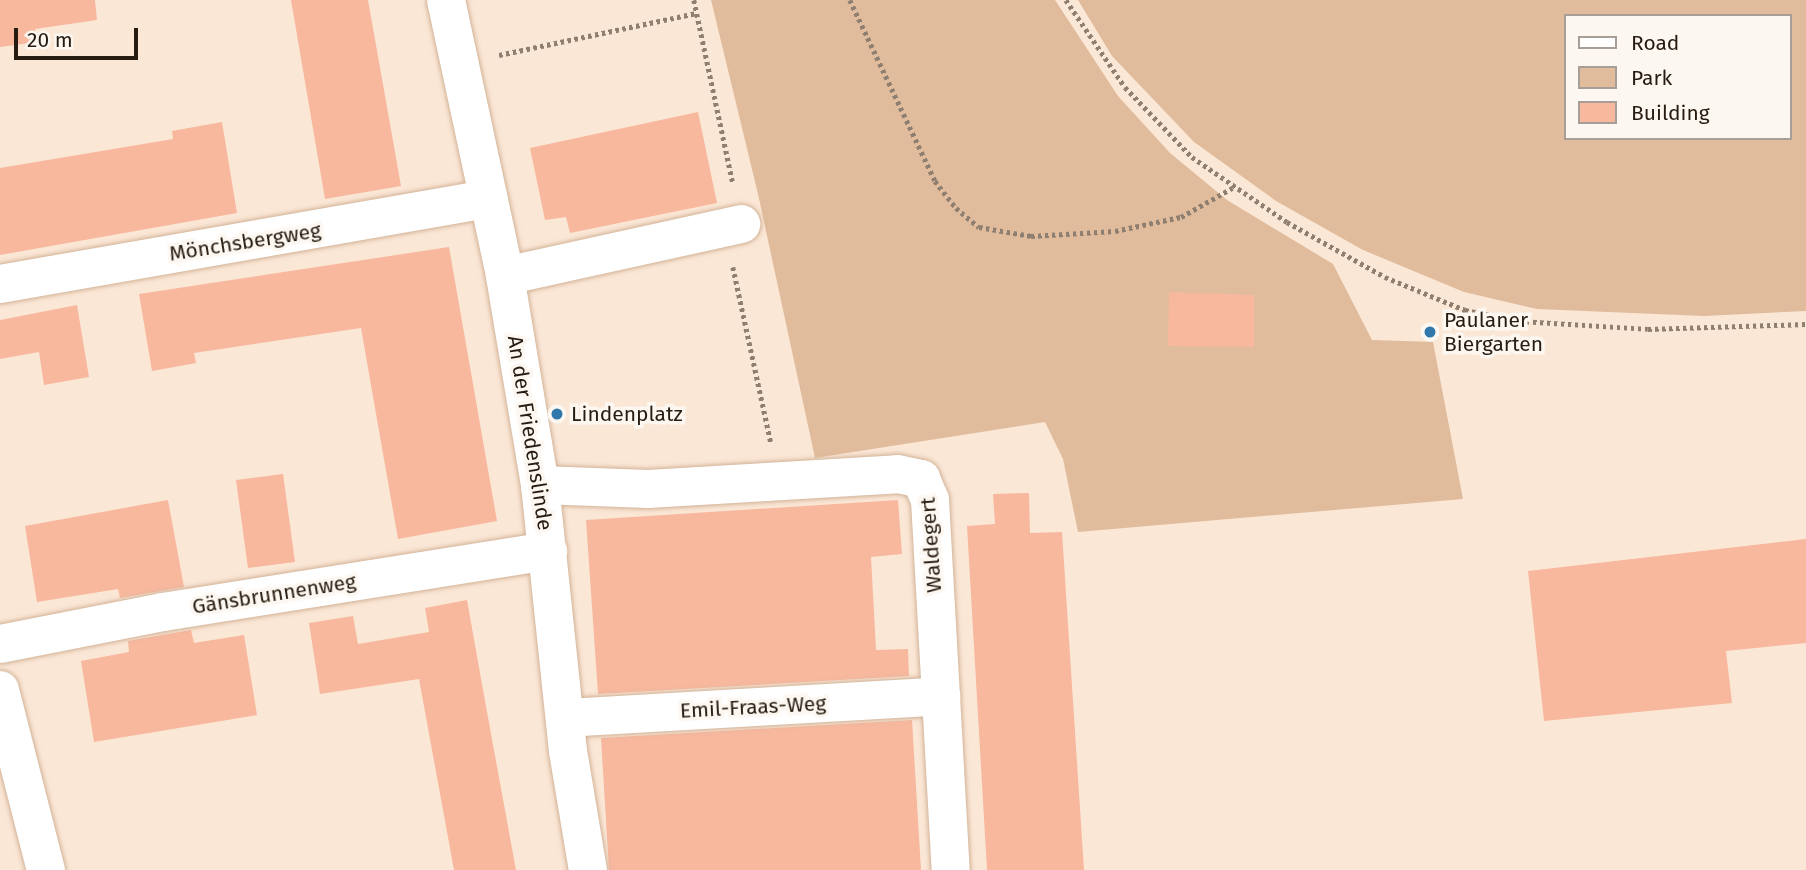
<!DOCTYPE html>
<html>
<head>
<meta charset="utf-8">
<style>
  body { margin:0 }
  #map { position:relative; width:1806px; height:870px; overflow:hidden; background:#fbe7d6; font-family:"Fira Sans",sans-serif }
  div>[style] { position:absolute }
  .green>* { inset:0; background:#e0bc9c }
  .building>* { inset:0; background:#f7b89e }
  .path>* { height:4.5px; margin-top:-2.25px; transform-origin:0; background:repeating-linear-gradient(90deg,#8f7f71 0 3.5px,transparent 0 7px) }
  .roads { filter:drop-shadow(0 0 2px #d2b398) drop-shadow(0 0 2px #d2b398) }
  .minor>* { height:38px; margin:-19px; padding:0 19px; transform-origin:19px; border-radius:19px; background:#fff }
  .dots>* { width:19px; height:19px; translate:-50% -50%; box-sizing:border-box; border:4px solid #fdf7f1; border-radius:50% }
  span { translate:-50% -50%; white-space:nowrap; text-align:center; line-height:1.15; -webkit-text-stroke:7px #fdf7f1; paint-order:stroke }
  .street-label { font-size:21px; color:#271c11 }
  .poi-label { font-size:21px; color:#271c11 }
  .left { translate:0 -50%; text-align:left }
  .legend { position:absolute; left:1564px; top:14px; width:228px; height:126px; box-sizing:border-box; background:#fdf7f1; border:2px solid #a79f97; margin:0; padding:9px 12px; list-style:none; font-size:21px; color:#271c11 }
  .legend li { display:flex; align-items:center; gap:14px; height:35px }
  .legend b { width:35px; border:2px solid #a79f97 }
  .scale { position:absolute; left:14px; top:28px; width:124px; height:32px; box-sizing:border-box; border:4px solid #271c11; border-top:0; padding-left:9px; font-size:21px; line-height:24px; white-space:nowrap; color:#271c11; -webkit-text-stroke:5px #fdf7f1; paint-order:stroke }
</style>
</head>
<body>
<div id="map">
  <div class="green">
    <div style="clip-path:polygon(711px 0,1055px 0,1118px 96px,1170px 153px,1227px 200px,1333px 264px,1372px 340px,1433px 342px,1463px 499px,1078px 532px,1063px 459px,1045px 422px,815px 458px,758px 194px)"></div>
    <div style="clip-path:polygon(evenodd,1078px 0,1806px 0,1806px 311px,1704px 316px,1537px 309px,1464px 292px,1363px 250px,1276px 201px,1194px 142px,1112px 56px,1078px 0,1566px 16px,1790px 16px,1790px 138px,1566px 138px,1566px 16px)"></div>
  </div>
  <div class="building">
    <div style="clip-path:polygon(0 0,95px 0,97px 20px,35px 29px,37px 42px,0 47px)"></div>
    <div style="clip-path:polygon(291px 0,368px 0,401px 186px,325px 199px)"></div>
    <div style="clip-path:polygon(698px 112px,717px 203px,570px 233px,566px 217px,545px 220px,530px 148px)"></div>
    <div style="clip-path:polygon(222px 122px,237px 213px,0 255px,0 168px,173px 139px,172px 131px)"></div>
    <div style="clip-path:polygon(449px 247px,497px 521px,398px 539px,361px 328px,194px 353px,196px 363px,152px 371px,139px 294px)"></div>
    <div style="clip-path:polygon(1169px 292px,1254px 295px,1254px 347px,1168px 346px)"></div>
    <div style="clip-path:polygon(77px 305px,89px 377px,44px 385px,39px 352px,0 359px,0 320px)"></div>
    <div style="clip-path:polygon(283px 474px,295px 562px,248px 568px,236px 480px)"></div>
    <div style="clip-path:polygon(1029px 493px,1030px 533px,1062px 532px,1084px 870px,987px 870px,967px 526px,995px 524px,993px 494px)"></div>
    <div style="clip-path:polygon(168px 500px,184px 587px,120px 598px,118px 589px,37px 602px,25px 526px)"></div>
    <div style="clip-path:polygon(898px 500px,902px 554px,871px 557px,876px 650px,908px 649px,909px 676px,598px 694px,586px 520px)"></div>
    <div style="clip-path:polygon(1806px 539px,1806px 643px,1726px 651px,1732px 703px,1544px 721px,1528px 571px)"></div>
    <div style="clip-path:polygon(467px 600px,485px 701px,516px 870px,454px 870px,419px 679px,320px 694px,309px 623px,353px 616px,358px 644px,429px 632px,425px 608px)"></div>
    <div style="clip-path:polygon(191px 630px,194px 643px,244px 635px,257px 715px,94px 742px,81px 661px,129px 652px,128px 641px)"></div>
    <div style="clip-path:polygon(912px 720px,921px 870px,609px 870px,601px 738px)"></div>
  </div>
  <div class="path">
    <div style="left:694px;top:0;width:188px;rotate:78deg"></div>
    <div style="left:850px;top:0;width:200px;rotate:64.8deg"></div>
    <div style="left:935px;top:181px;width:34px;rotate:52deg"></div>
    <div style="left:956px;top:208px;width:30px;rotate:40deg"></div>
    <div style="left:979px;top:227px;width:53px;rotate:9.8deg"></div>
    <div style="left:1031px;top:236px;width:84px;rotate:-3.4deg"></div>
    <div style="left:1115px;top:231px;width:67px;rotate:-12deg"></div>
    <div style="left:1181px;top:217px;width:59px;rotate:-29.6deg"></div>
    <div style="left:1066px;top:0;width:105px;rotate:55.9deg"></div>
    <div style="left:1125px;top:87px;width:97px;rotate:46.3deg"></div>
    <div style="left:1192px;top:157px;width:115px;rotate:34.4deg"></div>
    <div style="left:1287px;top:222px;width:112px;rotate:29.3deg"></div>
    <div style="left:1385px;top:277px;width:87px;rotate:22.4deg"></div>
    <div style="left:1465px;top:310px;width:55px;rotate:11.5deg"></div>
    <div style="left:1519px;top:321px;width:129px;rotate:3.5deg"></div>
    <div style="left:1648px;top:329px;width:158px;rotate:-1.8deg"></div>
    <div style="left:499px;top:55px;width:202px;rotate:-12deg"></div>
    <div style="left:733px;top:267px;width:180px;rotate:77.8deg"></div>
  </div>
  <div class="roads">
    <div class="minor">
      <div style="left:446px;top:0;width:282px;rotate:77.9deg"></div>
      <div style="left:505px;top:276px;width:212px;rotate:80.5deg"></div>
      <div style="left:540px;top:485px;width:267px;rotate:84deg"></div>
      <div style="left:568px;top:751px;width:121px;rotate:80.5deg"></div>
      <div style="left:505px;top:276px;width:242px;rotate:-12.4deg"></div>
      <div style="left:0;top:284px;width:496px;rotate:-9.9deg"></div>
      <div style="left:540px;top:485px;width:108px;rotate:2.1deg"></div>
      <div style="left:648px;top:489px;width:250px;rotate:-3.4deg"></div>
      <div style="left:898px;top:474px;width:24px;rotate:12deg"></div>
      <div style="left:921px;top:479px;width:23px;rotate:67deg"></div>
      <div style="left:930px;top:500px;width:371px;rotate:86.8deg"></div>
      <div style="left:0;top:644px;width:166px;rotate:-11.1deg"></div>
      <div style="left:163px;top:612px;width:390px;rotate:-9deg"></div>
      <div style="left:0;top:690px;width:186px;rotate:75.7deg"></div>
      <div style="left:565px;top:718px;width:377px;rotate:-3.3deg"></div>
    </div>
  </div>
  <div class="dots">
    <div style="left:1430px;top:332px;background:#3078ac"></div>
    <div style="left:557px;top:414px;background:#3078ac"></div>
  </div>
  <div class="street-label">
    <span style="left:245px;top:242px;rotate:-9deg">Mönchsbergweg</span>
    <span style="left:530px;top:433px;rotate:81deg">An der Friedenslinde</span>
    <span style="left:931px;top:545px;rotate:-94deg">Waldegert</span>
    <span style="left:274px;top:594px;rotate:-9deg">Gänsbrunnenweg</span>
    <span style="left:753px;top:707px;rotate:-3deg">Emil-Fraas-Weg</span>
  </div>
  <div class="poi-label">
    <span class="left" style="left:1444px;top:332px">Paulaner<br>Biergarten</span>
    <span class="left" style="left:571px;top:414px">Lindenplatz</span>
  </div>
  <ul class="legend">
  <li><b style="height:9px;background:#fff"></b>Road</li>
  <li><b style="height:19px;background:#e0bc9c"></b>Park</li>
  <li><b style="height:19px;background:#f7b89e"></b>Building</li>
  </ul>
  <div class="scale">20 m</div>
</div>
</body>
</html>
